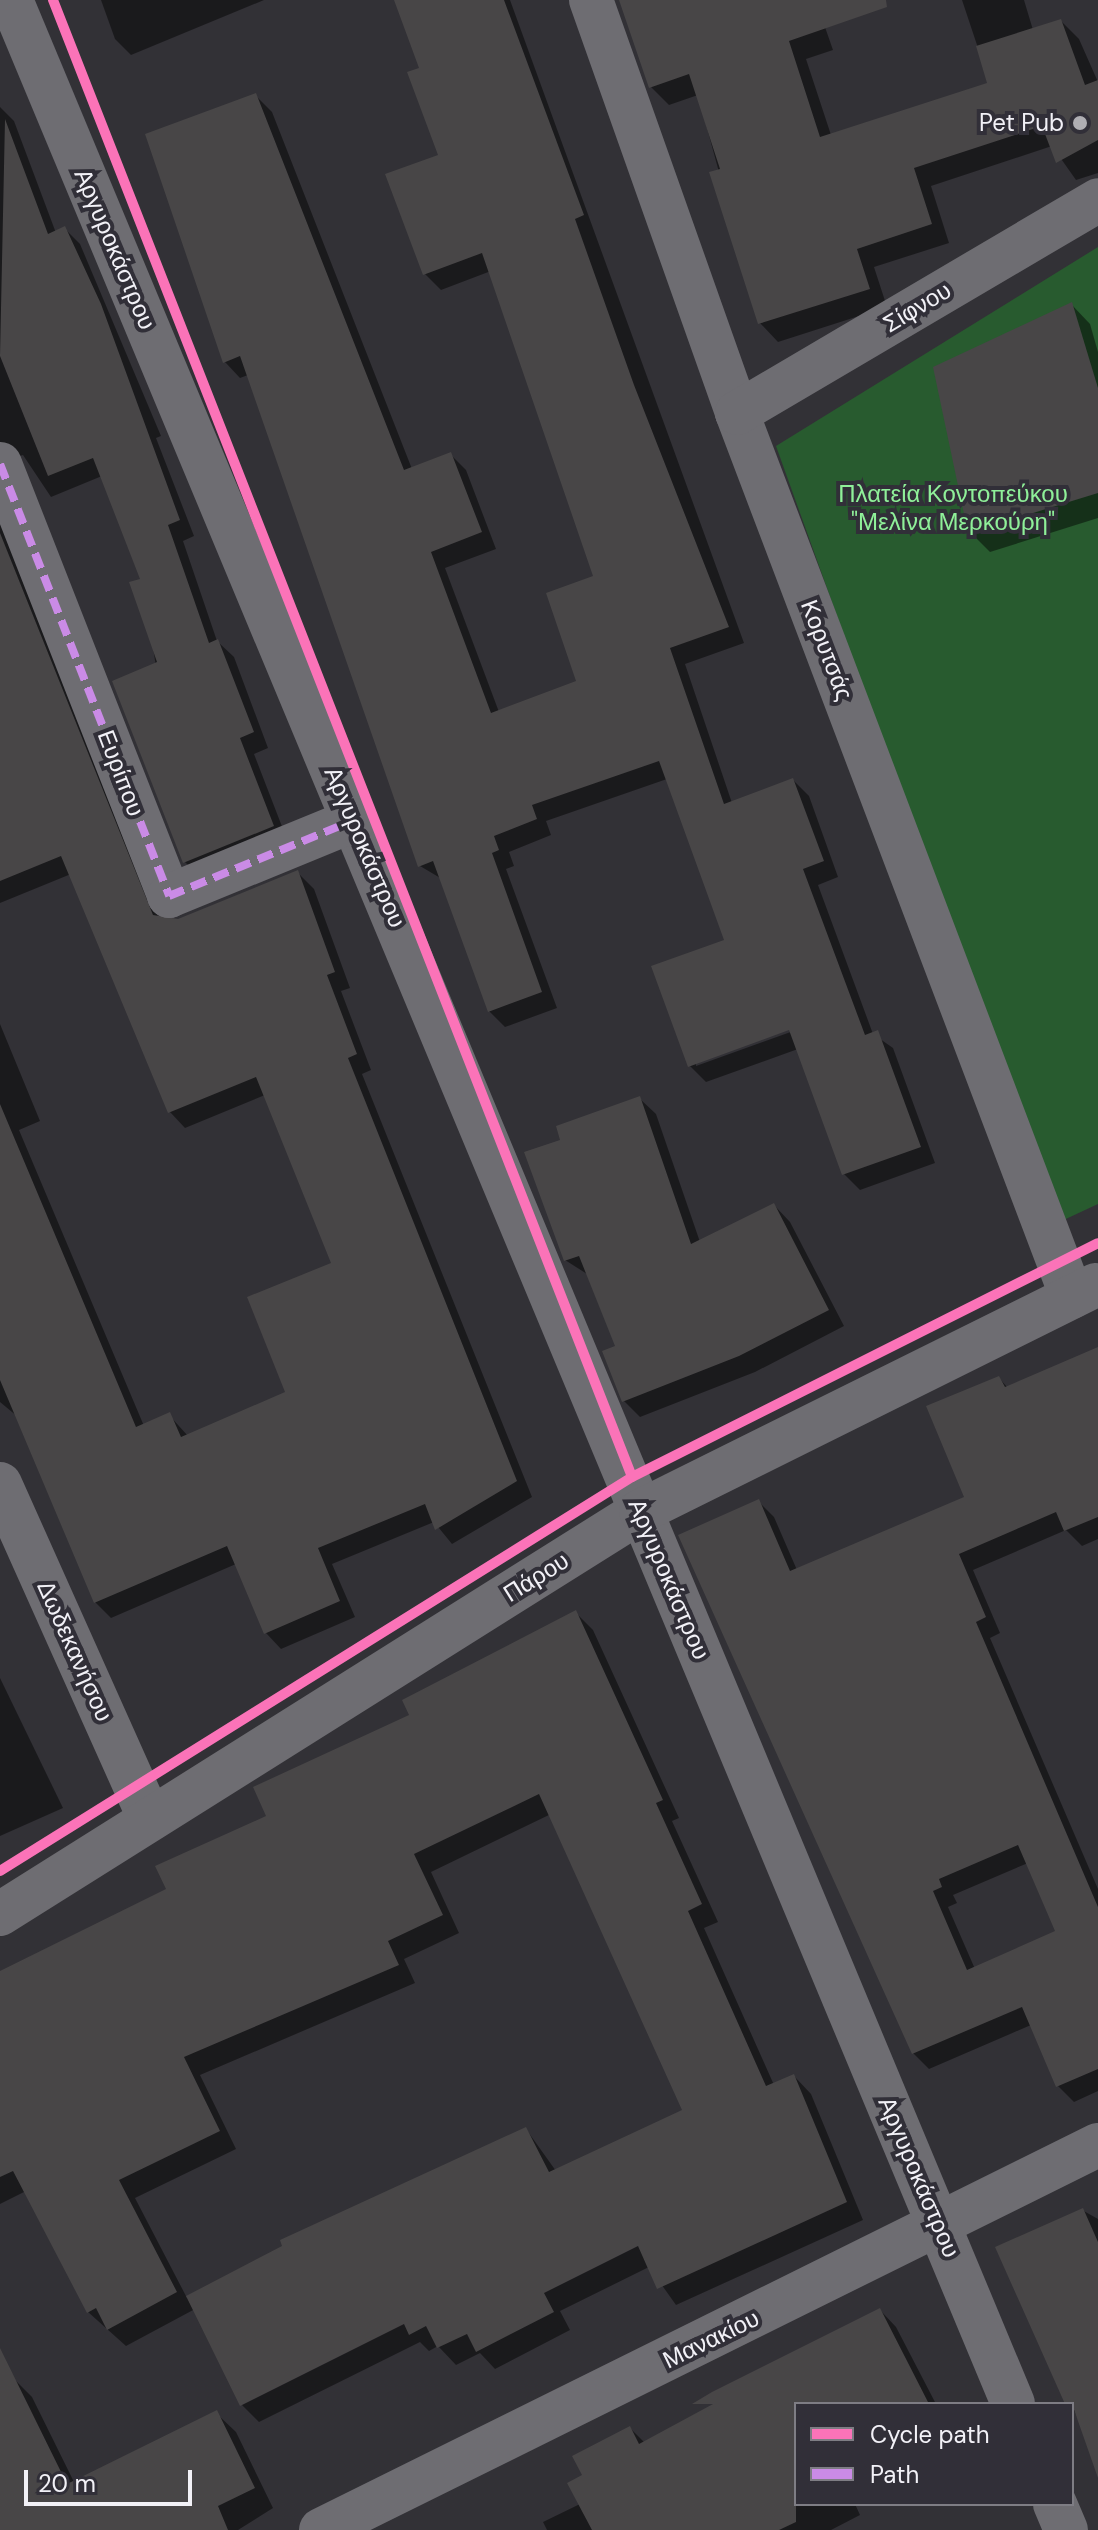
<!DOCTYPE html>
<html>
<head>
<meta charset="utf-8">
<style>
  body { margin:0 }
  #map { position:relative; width:1098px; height:2530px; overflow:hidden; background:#323136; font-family:"DM Sans",sans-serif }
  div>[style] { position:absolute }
  .green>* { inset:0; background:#285b2f }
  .shadow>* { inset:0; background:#0007 }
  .building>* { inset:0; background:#484647 }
  .street>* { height:44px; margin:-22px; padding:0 22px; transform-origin:22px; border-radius:22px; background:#6e6d72 }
  .quiet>* { height:8px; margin-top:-4px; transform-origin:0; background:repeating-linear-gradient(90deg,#ca8be6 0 16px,transparent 0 24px) }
  .cycleway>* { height:10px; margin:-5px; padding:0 5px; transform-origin:5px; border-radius:5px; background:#fb73b8 }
  .dots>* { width:22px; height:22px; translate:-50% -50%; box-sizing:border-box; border:4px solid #312f38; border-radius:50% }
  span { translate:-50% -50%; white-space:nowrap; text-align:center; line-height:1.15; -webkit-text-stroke:8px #312f38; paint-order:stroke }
  .poi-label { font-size:24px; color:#f2f1f7 }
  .right { translate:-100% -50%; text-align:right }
  .street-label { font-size:24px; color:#f2f1f7 }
  .park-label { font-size:24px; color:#8ff099 }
  .legend { position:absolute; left:794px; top:2402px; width:280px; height:104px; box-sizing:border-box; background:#312f38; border:2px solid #7e7d84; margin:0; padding:10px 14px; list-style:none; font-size:24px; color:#f2f1f7 }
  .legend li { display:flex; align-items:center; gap:16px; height:40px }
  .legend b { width:40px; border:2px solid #7e7d84 }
  .scale { position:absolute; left:24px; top:2470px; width:168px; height:36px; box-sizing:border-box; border:4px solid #f2f1f7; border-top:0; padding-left:10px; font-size:24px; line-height:28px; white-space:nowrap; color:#f2f1f7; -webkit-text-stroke:6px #312f38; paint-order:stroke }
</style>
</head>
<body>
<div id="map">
  <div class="green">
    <div style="clip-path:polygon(1098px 247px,1098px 1204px,1055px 1224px,776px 446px)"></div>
  </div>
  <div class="shadow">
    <div style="clip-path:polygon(101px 0,264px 0,131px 55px,115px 39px)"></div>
    <div style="clip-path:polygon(evenodd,396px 0,510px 0,744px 643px,685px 664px,732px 803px,793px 780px,809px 796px,838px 877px,818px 885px,873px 1034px,893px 1048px,935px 1163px,860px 1190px,844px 1174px,798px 1049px,706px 1082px,690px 1066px,727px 941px,667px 779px,546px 821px,551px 835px,509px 852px,514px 866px,506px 869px,557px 1008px,505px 1027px,489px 1011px,442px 879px,420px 866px,248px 375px,240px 378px,225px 362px,256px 96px,272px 112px,412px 469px,450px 454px,466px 470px,496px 549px,445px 568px,499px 712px,579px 682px,596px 578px,491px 271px,441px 290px,425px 274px,440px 156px,422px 69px,396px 0,798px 1025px,799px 1029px,696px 1066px,696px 1062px,798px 1025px)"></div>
    <div style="clip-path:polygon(635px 0,843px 0,818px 7px,833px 50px,806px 59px,831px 135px,990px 84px,962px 0,1024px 0,1033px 30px,1061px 21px,1079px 39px,1098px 82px,1098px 173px,1076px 180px,1052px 146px,931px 186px,949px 243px,874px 267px,887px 307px,778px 342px,760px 323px,698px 95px,669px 105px,651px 87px)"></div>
    <div style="clip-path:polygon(0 107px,14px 121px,56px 233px,64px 228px,80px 244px,161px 436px,156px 438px,194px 536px,183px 541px,217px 641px,234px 657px,268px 748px,254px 754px,288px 842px,201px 878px,185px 862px,143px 580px,102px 476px,51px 497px,23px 455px,0 462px)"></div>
    <div style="clip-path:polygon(1071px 304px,1090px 324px,1098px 352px,1098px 518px,990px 552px,970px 532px)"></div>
    <div style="clip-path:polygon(0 512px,159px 919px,178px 921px,298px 873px,314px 889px,350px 988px,341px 991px,371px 1070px,362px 1074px,532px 1497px,452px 1544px,434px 1522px,332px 1564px,355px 1617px,281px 1649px,266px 1633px,236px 1564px,111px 1618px,95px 1602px,18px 1417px,0 1402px,0 1024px,40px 1121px,19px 1130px,144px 1426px,169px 1415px,188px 1436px,288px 1393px,334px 1264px,265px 1095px,185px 1128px,170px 1112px,71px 874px,0 903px)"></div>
    <div style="clip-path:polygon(639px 1098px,656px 1114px,700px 1242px,774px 1205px,790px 1222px,844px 1326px,755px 1372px,640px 1417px,624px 1401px,617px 1347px,587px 1274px,565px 1260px,563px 1141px)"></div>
    <div style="clip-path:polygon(evenodd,1098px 1349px,1098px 1539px,1082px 1546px,1066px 1530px,973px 1570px,1000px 1633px,990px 1638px,1098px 1889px,1098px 2091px,1074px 2102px,1058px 2086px,1031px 2025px,929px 2069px,913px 2053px,758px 1501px,774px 1517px,797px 1570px,966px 1498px,999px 1378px,1008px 1388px,1098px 1349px,1028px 1863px,1058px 1932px,975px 1969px,948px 1907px,957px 1903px,953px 1895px,1028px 1863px)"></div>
    <div style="clip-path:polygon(evenodd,575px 1612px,593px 1630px,679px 1818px,672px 1821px,718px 1922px,704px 1928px,774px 2085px,794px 2076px,811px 2094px,863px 2220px,676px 2305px,649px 2267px,560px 2311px,570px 2330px,495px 2369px,480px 2353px,456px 2365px,438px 2346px,429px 2351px,420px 2342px,259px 2422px,242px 2405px,195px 2309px,126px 2346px,88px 2312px,26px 2191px,0 2204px,0 1974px,168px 1890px,412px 1716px,575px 1612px,551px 1814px,684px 2111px,556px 2171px,526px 2129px,187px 2298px,135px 2198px,236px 2149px,200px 2075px,415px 1983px,404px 1959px,459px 1933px,431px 1872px,551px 1814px)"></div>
    <div style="clip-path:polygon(0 1678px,63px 1808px,0 1836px)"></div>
    <div style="clip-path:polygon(1082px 2210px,1098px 2219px,1098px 2462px,1071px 2404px)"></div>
    <div style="clip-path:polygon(880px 2310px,896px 2327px,936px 2404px,796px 2404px,796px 2504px,855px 2504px,860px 2515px,831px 2530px,547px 2530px,543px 2522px,580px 2504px,584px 2476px,630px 2428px,645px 2443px)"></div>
    <div style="clip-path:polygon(13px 2378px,32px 2397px,74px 2482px,216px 2413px,236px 2432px,273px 2508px,238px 2530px,9px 2530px,0 2512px,0 2384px)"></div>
  </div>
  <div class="building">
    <div style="clip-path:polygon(394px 0,504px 0,584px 215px,575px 219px,634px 385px,729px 627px,670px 648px,724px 804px,793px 778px,824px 861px,803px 869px,865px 1035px,878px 1030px,921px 1147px,842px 1175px,789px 1030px,688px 1067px,651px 966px,724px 940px,659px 761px,532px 805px,537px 819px,494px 836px,499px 850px,492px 853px,542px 992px,488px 1012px,433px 861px,418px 867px,240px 356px,223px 363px,145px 134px,256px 93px,404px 470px,451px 452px,482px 532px,431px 552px,491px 713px,576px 681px,546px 593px,593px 576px,482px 253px,423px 275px,385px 174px,438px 155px,407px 72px,419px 68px)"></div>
    <div style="clip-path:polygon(619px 0,886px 0,887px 7px,789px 41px,820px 137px,987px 83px,976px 46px,1061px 19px,1085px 85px,1098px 80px,1098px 140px,1056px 163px,1042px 126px,914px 168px,932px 224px,857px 249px,870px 289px,758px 324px,709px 172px,720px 169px,689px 74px,649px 88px)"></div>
    <div style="clip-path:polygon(5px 119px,48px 234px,65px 226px,101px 304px,180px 520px,168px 525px,209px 643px,218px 639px,254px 732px,240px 738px,274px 826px,183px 863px,112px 681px,157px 662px,129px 582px,140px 579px,93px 458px,48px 476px,0 356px)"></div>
    <div style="clip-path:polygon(1072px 302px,1098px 388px,1098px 493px,968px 533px,933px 367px)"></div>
    <div style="clip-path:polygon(0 533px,153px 915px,178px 919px,298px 870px,335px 972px,327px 975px,357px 1054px,348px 1058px,517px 1481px,435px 1530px,425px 1504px,318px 1548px,340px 1601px,264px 1634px,227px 1546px,94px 1603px,0 1380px,0 1104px,136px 1427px,170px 1412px,181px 1437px,285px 1392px,247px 1297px,331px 1263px,256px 1077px,168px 1113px,61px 856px,0 881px)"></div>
    <div style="clip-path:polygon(640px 1096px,691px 1244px,774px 1203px,829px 1310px,739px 1356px,622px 1402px,602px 1351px,615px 1346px,579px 1256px,564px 1261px,524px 1152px,560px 1140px,556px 1126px)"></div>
    <div style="clip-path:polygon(evenodd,1098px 1347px,1098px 1517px,1064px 1531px,1056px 1512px,959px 1554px,986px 1617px,976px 1622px,1098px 1907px,1098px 2069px,1056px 2087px,1022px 2007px,912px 2054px,678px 1535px,759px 1499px,790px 1571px,964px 1497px,926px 1406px,999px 1376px,1005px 1387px,1098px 1347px,1018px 1845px,1055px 1931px,967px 1970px,933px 1891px,942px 1887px,939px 1879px,1018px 1845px)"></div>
    <div style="clip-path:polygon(576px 1610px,663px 1800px,656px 1803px,702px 1904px,688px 1911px,766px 2086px,794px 2074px,847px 2202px,657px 2289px,638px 2246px,544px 2293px,554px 2312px,476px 2352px,467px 2334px,437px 2348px,426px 2326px,409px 2335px,404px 2324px,240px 2406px,186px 2296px,282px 2246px,280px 2240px,526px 2127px,549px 2172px,682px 2110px,539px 1794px,414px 1854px,443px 1915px,388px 1941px,399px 1965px,184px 2057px,220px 2131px,119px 2180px,177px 2292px,107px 2330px,96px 2308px,87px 2313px,13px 2171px,0 2177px,0 1971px,166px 1889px,155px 1866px,266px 1816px,253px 1787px,409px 1715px,402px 1700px)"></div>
    <div style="clip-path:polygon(1083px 2208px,1098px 2242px,1098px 2478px,1072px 2404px,1065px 2404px,995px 2247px)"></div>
    <div style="clip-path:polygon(880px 2308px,929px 2404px,796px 2404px,796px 2522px,779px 2530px,592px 2530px,567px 2483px,582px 2475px,572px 2456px,630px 2426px,639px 2444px,713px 2404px,692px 2404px,712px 2392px)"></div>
    <div style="clip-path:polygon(0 2348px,67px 2484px,217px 2410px,255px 2488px,218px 2506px,228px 2530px,0 2530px)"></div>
  </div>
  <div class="street">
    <div style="left:11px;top:0;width:2604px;rotate:67.37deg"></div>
    <div style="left:591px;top:0;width:438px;rotate:70.5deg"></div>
    <div style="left:737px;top:413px;width:945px;rotate:69.25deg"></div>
    <div style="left:737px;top:413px;width:419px;rotate:-30.5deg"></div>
    <div style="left:0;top:464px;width:464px;rotate:68.6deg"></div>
    <div style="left:169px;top:896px;width:200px;rotate:-22.3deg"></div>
    <div style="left:0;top:1484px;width:367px;rotate:65.9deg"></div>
    <div style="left:0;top:1914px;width:757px;rotate:-32.16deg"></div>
    <div style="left:641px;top:1511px;width:508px;rotate:-26.41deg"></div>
    <div style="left:1055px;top:2504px;width:28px;rotate:67deg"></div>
    <div style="left:321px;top:2530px;width:867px;rotate:-26.36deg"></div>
  </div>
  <div class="quiet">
    <div style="left:0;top:464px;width:464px;rotate:68.6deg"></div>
    <div style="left:169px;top:896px;width:200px;rotate:-22.3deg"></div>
  </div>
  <div class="cycleway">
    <div style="left:53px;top:0;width:1586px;rotate:68.59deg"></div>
    <div style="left:0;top:1871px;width:745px;rotate:-31.94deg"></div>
    <div style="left:632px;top:1477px;width:521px;rotate:-26.66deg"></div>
  </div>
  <div class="dots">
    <div style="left:1080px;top:123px;background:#afaeb3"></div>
  </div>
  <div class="poi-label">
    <span class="right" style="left:1064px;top:123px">Pet Pub</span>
  </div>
  <div class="street-label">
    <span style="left:115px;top:249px;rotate:67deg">Αργυροκάστρου</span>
    <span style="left:917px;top:307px;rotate:-31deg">Σίφνου</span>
    <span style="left:827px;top:650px;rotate:69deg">Κορυτσάς</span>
    <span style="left:121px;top:773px;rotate:69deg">Ευρίπου</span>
    <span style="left:365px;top:847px;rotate:67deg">Αργυροκάστρου</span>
    <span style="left:536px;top:1577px;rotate:-32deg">Πάρου</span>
    <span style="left:669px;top:1579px;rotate:67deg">Αργυροκάστρου</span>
    <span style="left:75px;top:1651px;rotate:66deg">Δωδεκανήσου</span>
    <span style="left:919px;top:2177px;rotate:67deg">Αργυροκάστρου</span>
    <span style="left:711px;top:2339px;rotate:-26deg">Μανακίου</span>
  </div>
  <div class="park-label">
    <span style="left:953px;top:508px">Πλατεία Κοντοπεύκου<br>"Μελίνα Μερκούρη"</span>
  </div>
  <ul class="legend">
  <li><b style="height:10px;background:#fb73b8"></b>Cycle path</li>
  <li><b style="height:10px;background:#ca8be6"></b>Path</li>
  </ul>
  <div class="scale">20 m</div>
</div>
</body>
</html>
